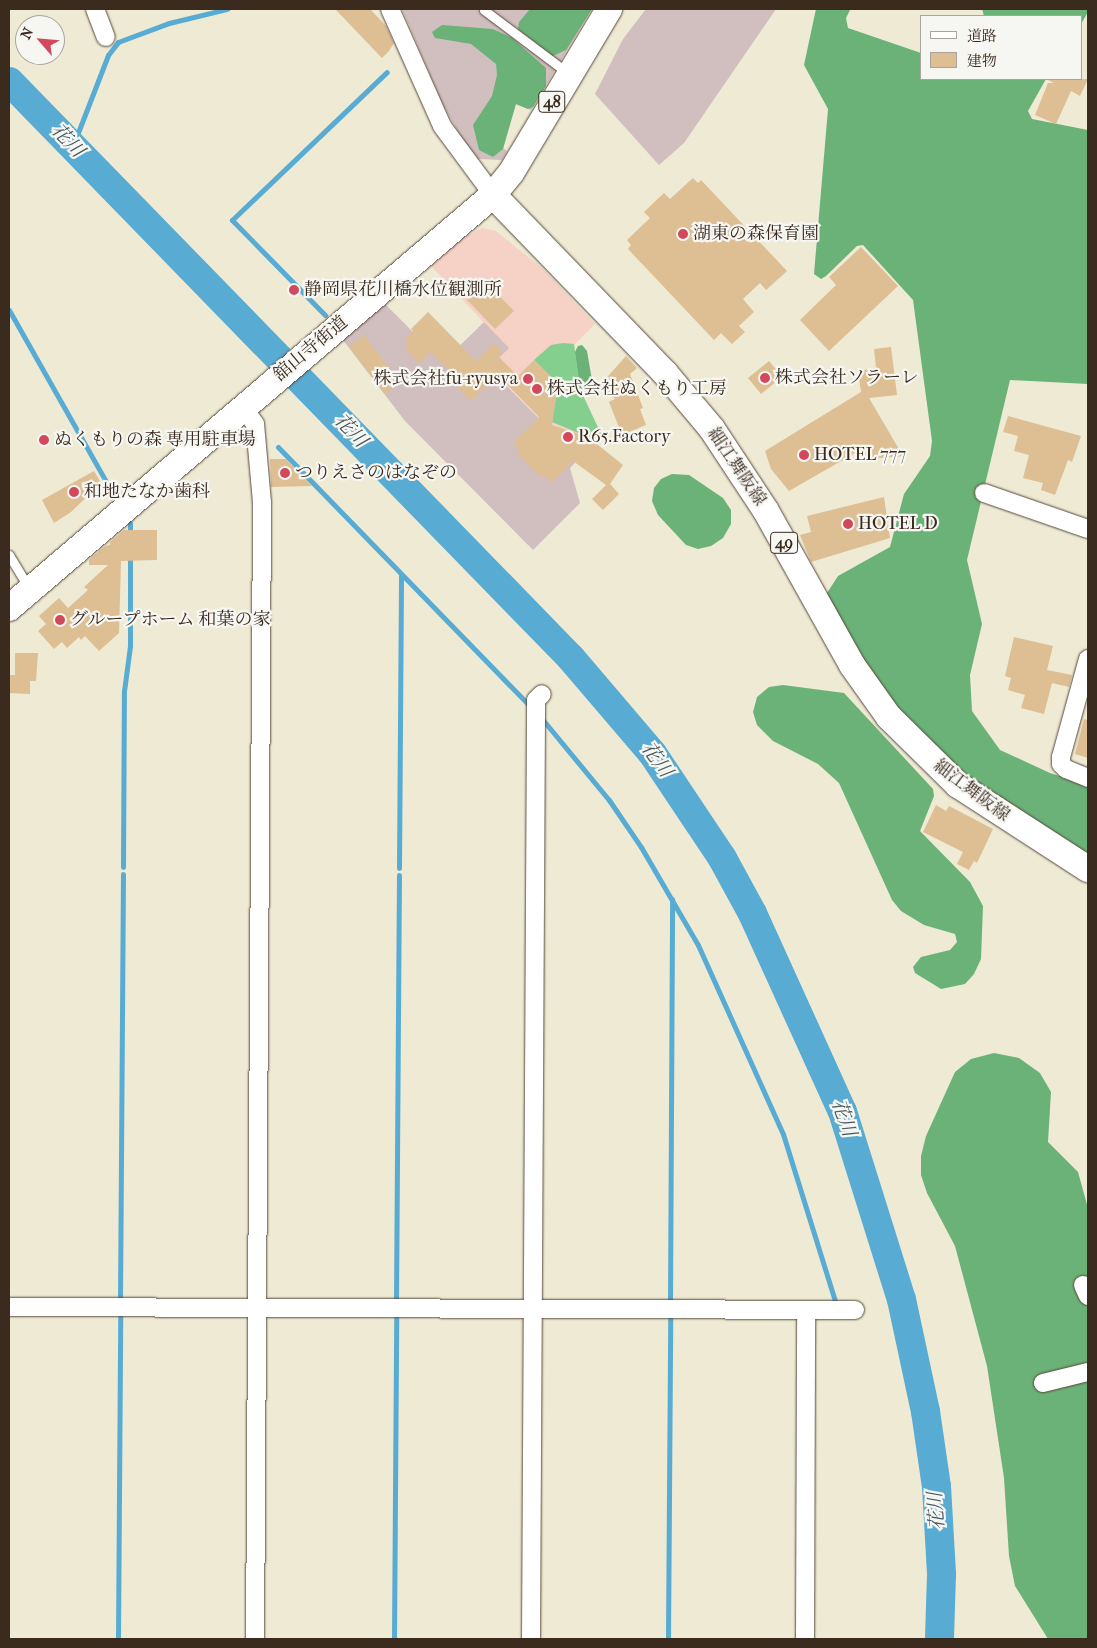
<!DOCTYPE html>
<html>
<head>
<meta charset="utf-8">
<style>
  body { margin:0 }
  #map { position:relative; width:1097px; height:1648px; overflow:hidden; background:#eeead4; font-family:"IM FELL French Canon","Noto Serif JP",serif }
  div>[style] { position:absolute }
  .built>* { inset:0; background:#f6d1c5 }
  .industrial>* { inset:0; background:#d1bfbf }
  .green>* { inset:0; background:#84cf8d }
  .forest>* { inset:0; background:#6bb278 }
  .stream>* { height:5px; margin:-2.5px; padding:0 2.5px; transform-origin:2.5px; border-radius:2.5px; background:#58abd3 }
  .river>* { height:29px; margin:-14.5px; padding:0 14.5px; transform-origin:14.5px; border-radius:14.5px; background:#58abd3 }
  .building>* { inset:0; background:#debe93 }
  .roads { filter:drop-shadow(0 0 1px #564739) drop-shadow(0 0 1px #564739) }
  .lane>* { height:9px; margin:-4.5px; padding:0 4.5px; transform-origin:4.5px; border-radius:4.5px; background:#fff }
  .street>* { height:18px; margin:-9px; padding:0 9px; transform-origin:9px; border-radius:9px; background:#fff }
  .primary>* { height:26px; margin:-13px; padding:0 13px; transform-origin:13px; border-radius:13px; background:#fff }
  .dots>* { width:14px; height:14px; translate:-50% -50%; box-sizing:border-box; border:2px solid #f6f6f2; border-radius:50% }
  span { translate:-50% -50%; white-space:nowrap; text-align:center; line-height:1.15; -webkit-text-stroke:4.5px #f6f6f2; paint-order:stroke }
  .shield-label span { padding:1px 4px; background:#f6f6f2; border:1px solid; border-radius:4px; -webkit-text-stroke-width:0 }
  .shield-label { font-size:16px; color:#3b2a1e; font-weight:700 }
  .poi-label { font-size:18px; color:#3b2a1e }
  .left { translate:0 -50%; text-align:left }
  .right { translate:-100% -50%; text-align:right }
  .street-label { font-size:18px; color:#3b2a1e }
  .water-label { font-size:19px; color:#45575d; font-style:italic }
  .frame { position:absolute; inset:0; border:10px solid #3b2a1e; pointer-events:none }
  .legend { position:absolute; left:920px; top:15px; width:162px; height:65px; box-sizing:border-box; background:#f6f6f2; border:1px solid #aba49d; margin:0; padding:6px 9px; list-style:none; font-size:15px; color:#3b2a1e }
  .legend li { display:flex; align-items:center; gap:10px; height:25px }
  .legend b { width:25px; border:1px solid #aba49d }
  .north { position:absolute; left:15px; top:15px; width:50px; height:50px; box-sizing:border-box; background:#f6f6f2; border:1px solid #aba49d; border-radius:50%; rotate:297deg; font-size:14px; font-weight:700; line-height:20px; text-align:center; color:#3b2a1e }
  .north::after { content:''; display:block; margin:auto; width:18px; height:22px; background:#d1495b; clip-path:polygon(50% 0,100% 100%,50% 72%,0 100%) }
</style>
</head>
<body>
<div id="map">
  <div class="built">
    <div style="clip-path:polygon(482px 228px,496px 231px,543px 269px,595px 324px,574px 345px,580px 389px,602px 436px,579px 459px,489px 367px,508px 348px,431px 266px,463px 238px)"></div>
  </div>
  <div class="industrial">
    <div style="clip-path:polygon(402px 9px,592px 9px,531px 110px,515px 104px,503px 148px,507px 151px,502px 160px,478px 159px,461px 137px,443px 105px)"></div>
    <div style="clip-path:polygon(646px 9px,776px 9px,684px 143px,659px 165px,595px 94px,623px 39px)"></div>
    <div style="clip-path:polygon(385px 304px,443px 362px,484px 322px,509px 348px,489px 368px,579px 459px,570px 468px,580px 503px,533px 550px,405px 421px,343px 340px)"></div>
  </div>
  <div class="green">
    <div style="clip-path:polygon(563px 343px,574px 344px,580px 389px,602px 436px,595px 443px,588px 437px,552px 422px,558px 384px,534px 360px,551px 345px)"></div>
  </div>
  <div class="forest">
    <div style="clip-path:polygon(530px 9px,592px 9px,566px 50px,553px 56px,518px 29px,519px 22px)"></div>
    <div style="clip-path:polygon(816px 9px,856px 9px,850px 10px,846px 18px,848px 28px,921px 53px,921px 79px,1046px 79px,1028px 111px,1032px 119px,1088px 130px,1088px 384px,1010px 380px,967px 560px,982px 624px,970px 675px,972px 711px,1000px 750px,1050px 773px,1088px 785px,1088px 856px,990px 795px,940px 756px,878px 685px,829px 603px,827px 593px,838px 576px,890px 547px,904px 494px,930px 456px,932px 441px,913px 300px,863px 245px,857px 246px,826px 276px,821px 279px,814px 274px,828px 109px,804px 65px)"></div>
    <div style="clip-path:polygon(982px 9px,1088px 9px,1088px 12px,1081px 24px,1081px 16px,984px 16px)"></div>
    <div style="clip-path:polygon(442px 25px,493px 29px,512px 38px,546px 68px,546px 86px,533px 107px,528px 109px,516px 104px,503px 149px,493px 157px,479px 150px,473px 125px,492px 96px,497px 75px,496px 64px,471px 44px,435px 38px,432px 32px)"></div>
    <div style="clip-path:polygon(582px 345px,587px 351px,593px 386px,589px 395px,580px 389px,575px 352px,578px 346px)"></div>
    <div style="clip-path:polygon(672px 474px,689px 475px,723px 498px,731px 510px,731px 524px,723px 538px,711px 546px,698px 549px,686px 545px,658px 515px,652px 501px,654px 488px,661px 479px)"></div>
    <div style="clip-path:polygon(783px 685px,844px 693px,933px 789px,934px 796px,920px 831px,970px 882px,983px 906px,981px 959px,974px 974px,965px 984px,941px 989px,915px 973px,913px 967px,921px 957px,950px 950px,957px 942px,955px 934px,924px 925px,901px 911px,892px 900px,839px 783px,818px 764px,773px 741px,757px 725px,753px 712px,757px 697px,769px 687px)"></div>
    <div style="clip-path:polygon(994px 1053px,1019px 1058px,1040px 1073px,1051px 1092px,1048px 1142px,1078px 1172px,1088px 1208px,1088px 1639px,1048px 1639px,1015px 1586px,1009px 1556px,1004px 1478px,987px 1366px,955px 1246px,927px 1193px,921px 1175px,921px 1156px,926px 1136px,955px 1072px,971px 1059px)"></div>
  </div>
  <div class="stream">
    <div style="left:72px;top:148px;width:100px;rotate:-68.8deg"></div>
    <div style="left:108px;top:55px;width:16px;rotate:-52deg"></div>
    <div style="left:118px;top:42px;width:54px;rotate:-20.4deg"></div>
    <div style="left:169px;top:23px;width:60px;rotate:-13.6deg"></div>
    <div style="left:9px;top:310px;width:215px;rotate:60.5deg"></div>
    <div style="left:325px;top:315px;width:133px;rotate:-134.4deg"></div>
    <div style="left:232px;top:220px;width:214px;rotate:-43.7deg"></div>
    <div style="left:278px;top:447px;width:360px;rotate:45.8deg"></div>
    <div style="left:130px;top:523px;width:12px;rotate:90deg"></div>
    <div style="left:543px;top:720px;width:104px;rotate:50.5deg"></div>
    <div style="left:609px;top:800px;width:57px;rotate:55.8deg"></div>
    <div style="left:641px;top:847px;width:113px;rotate:59.8deg"></div>
    <div style="left:698px;top:945px;width:207px;rotate:65.8deg"></div>
    <div style="left:783px;top:1134px;width:175px;rotate:72.7deg"></div>
    <div style="left:123px;top:867px;width:176px;rotate:-89.7deg"></div>
    <div style="left:124px;top:691px;width:45px;rotate:-82.4deg"></div>
    <div style="left:130px;top:646px;width:90px;rotate:-90deg"></div>
    <div style="left:399px;top:868px;width:292px;rotate:-89.6deg"></div>
    <div style="left:120px;top:1302px;width:428px;rotate:-89.6deg"></div>
    <div style="left:396px;top:1303px;width:428px;rotate:-89.6deg"></div>
    <div style="left:670px;top:1304px;width:405px;rotate:-89.7deg"></div>
    <div style="left:118px;top:1639px;width:325px;rotate:-89.6deg"></div>
    <div style="left:394px;top:1639px;width:324px;rotate:-89.6deg"></div>
    <div style="left:668px;top:1639px;width:323px;rotate:-89.6deg"></div>
  </div>
  <div class="river">
    <div style="left:9px;top:81px;width:804px;rotate:45.76deg"></div>
    <div style="left:570px;top:657px;width:126px;rotate:49.5deg"></div>
    <div style="left:652px;top:753px;width:126px;rotate:56.3deg"></div>
    <div style="left:722px;top:858px;width:63px;rotate:61.4deg"></div>
    <div style="left:752px;top:913px;width:217px;rotate:65.6deg"></div>
    <div style="left:842px;top:1111px;width:197px;rotate:72.6deg"></div>
    <div style="left:901px;top:1299px;width:115px;rotate:77.9deg"></div>
    <div style="left:925px;top:1411px;width:76px;rotate:81.7deg"></div>
    <div style="left:936px;top:1486px;width:88px;rotate:86.7deg"></div>
    <div style="left:941px;top:1574px;width:65px;rotate:91.8deg"></div>
  </div>
  <div class="building">
    <div style="clip-path:polygon(335px 9px,370px 9px,386px 26px,394px 43px,389px 51px,382px 58px)"></div>
    <div style="clip-path:polygon(1046px 79px,1088px 79px,1080px 96px,1071px 91px,1056px 124px,1035px 115px,1048px 83px,1054px 83px)"></div>
    <div style="clip-path:polygon(693px 178px,698px 183px,701px 180px,787px 271px,766px 290px,760px 283px,743px 299px,754px 312px,739px 326px,745px 332px,732px 344px,721px 333px,714px 340px,628px 249px,631px 245px,627px 240px,650px 218px,644px 212px,664px 193px,670px 199px)"></div>
    <div style="clip-path:polygon(861px 247px,898px 286px,829px 351px,800px 320px,836px 285px,829px 277px)"></div>
    <div style="clip-path:polygon(486px 282px,514px 311px,495px 329px,467px 300px)"></div>
    <div style="clip-path:polygon(428px 312px,476px 361px,495px 343px,503px 352px,498px 356px,518px 376px,534px 360px,558px 384px,552px 425px,588px 437px,623px 465px,610px 484px,619px 494px,603px 510px,592px 499px,606px 485px,573px 461px,551px 483px,544px 475px,541px 477px,517px 453px,520px 450px,513px 443px,539px 417px,498px 375px,471px 401px,458px 388px,462px 384px,431px 352px,419px 363px,405px 349px,408px 346px,405px 340px,413px 331px,411px 329px)"></div>
    <div style="clip-path:polygon(364px 335px,400px 382px,385px 394px,349px 347px)"></div>
    <div style="clip-path:polygon(891px 347px,897px 395px,869px 398px,903px 456px,859px 460px,855px 453px,789px 491px,771px 469px,765px 451px,861px 392px,858px 371px,876px 368px,874px 349px)"></div>
    <div style="clip-path:polygon(626px 356px,637px 368px,630px 374px,643px 408px,640px 409px,646px 425px,622px 435px,609px 402px,615px 399px,601px 384px)"></div>
    <div style="clip-path:polygon(769px 361px,782px 377px,761px 394px,748px 378px)"></div>
    <div style="clip-path:polygon(1008px 416px,1081px 436px,1072px 462px,1068px 460px,1055px 495px,1041px 490px,1043px 483px,1023px 478px,1029px 455px,1014px 451px,1018px 436px,1003px 432px)"></div>
    <div style="clip-path:polygon(270px 459px,286px 459px,312px 486px,271px 487px)"></div>
    <div style="clip-path:polygon(94px 471px,101px 483px,71px 512px,54px 523px,42px 500px)"></div>
    <div style="clip-path:polygon(884px 497px,890px 538px,811px 562px,800px 535px,811px 532px,807px 516px)"></div>
    <div style="clip-path:polygon(124px 530px,157px 530px,157px 560px,121px 561px,119px 633px,99px 651px,85px 636px,81px 640px,79px 637px,67px 648px,62px 642px,54px 649px,38px 631px,46px 624px,39px 616px,59px 598px,68px 608px,88px 590px,84px 587px,108px 565px,89px 565px,89px 560px,105px 546px,110px 545px,110px 542px)"></div>
    <div style="clip-path:polygon(1014px 637px,1053px 646px,1047px 670px,1072px 675px,1069px 687px,1052px 683px,1044px 714px,1021px 708px,1025px 695px,1008px 690px,1011px 678px,1005px 676px)"></div>
    <div style="clip-path:polygon(15px 653px,38px 653px,36px 681px,30px 681px,30px 694px,9px 693px,9px 675px,15px 675px)"></div>
    <div style="clip-path:polygon(1084px 719px,1088px 720px,1088px 758px,1075px 754px)"></div>
    <div style="clip-path:polygon(936px 805px,946px 811px,949px 806px,993px 829px,977px 863px,974px 861px,969px 870px,957px 864px,963px 852px,923px 832px)"></div>
  </div>
  <div class="roads">
    <div class="lane">
      <div style="left:484px;top:10px;width:105px;rotate:36.9deg"></div>
      <div style="left:9px;top:555px;width:39px;rotate:59deg"></div>
    </div>
    <div class="street">
      <div style="left:95px;top:9px;width:30px;rotate:69deg"></div>
      <div style="left:390px;top:9px;width:128px;rotate:66deg"></div>
      <div style="left:442px;top:126px;width:86px;rotate:53.5deg"></div>
      <div style="left:243px;top:407px;width:21px;rotate:55deg"></div>
      <div style="left:255px;top:424px;width:78px;rotate:84.9deg"></div>
      <div style="left:262px;top:502px;width:1137px;rotate:90.35deg"></div>
      <div style="left:984px;top:493px;width:110px;rotate:19.1deg"></div>
      <div style="left:1088px;top:659px;width:102px;rotate:105.4deg"></div>
      <div style="left:1061px;top:757px;width:7px;rotate:90deg"></div>
      <div style="left:1061px;top:764px;width:7px;rotate:45deg"></div>
      <div style="left:1066px;top:769px;width:24px;rotate:22deg"></div>
      <div style="left:1083px;top:1285px;width:12px;rotate:66deg"></div>
      <div style="left:9px;top:1307px;width:846px;rotate:0.2deg"></div>
      <div style="left:1043px;top:1383px;width:46px;rotate:-13.7deg"></div>
      <div style="left:531px;top:1639px;width:939px;rotate:-89.69deg"></div>
      <div style="left:536px;top:700px;width:8px;rotate:-45deg"></div>
      <div style="left:805px;top:1639px;width:328px;rotate:-89.8deg"></div>
    </div>
    <div class="primary">
      <div style="left:493px;top:195px;width:248px;rotate:46deg"></div>
      <div style="left:665px;top:373px;width:73px;rotate:50deg"></div>
      <div style="left:712px;top:429px;width:98px;rotate:56.6deg"></div>
      <div style="left:766px;top:511px;width:176px;rotate:60.8deg"></div>
      <div style="left:852px;top:665px;width:64px;rotate:54.6deg"></div>
      <div style="left:889px;top:717px;width:97px;rotate:44.6deg"></div>
      <div style="left:958px;top:785px;width:155px;rotate:32.9deg"></div>
      <div style="left:9px;top:608px;width:636px;rotate:-40.47deg"></div>
      <div style="left:493px;top:195px;width:28px;rotate:-51deg"></div>
      <div style="left:511px;top:173px;width:191px;rotate:-59.1deg"></div>
    </div>
  </div>
  <div class="dots">
    <div style="left:683px;top:234px;background:#d1495b"></div>
    <div style="left:294px;top:290px;background:#d1495b"></div>
    <div style="left:765px;top:378px;background:#d1495b"></div>
    <div style="left:528px;top:379px;background:#d1495b"></div>
    <div style="left:537px;top:389px;background:#d1495b"></div>
    <div style="left:568px;top:437px;background:#d1495b"></div>
    <div style="left:44px;top:440px;background:#d1495b"></div>
    <div style="left:804px;top:455px;background:#d1495b"></div>
    <div style="left:285px;top:473px;background:#d1495b"></div>
    <div style="left:74px;top:492px;background:#d1495b"></div>
    <div style="left:848px;top:524px;background:#d1495b"></div>
    <div style="left:60px;top:620px;background:#d1495b"></div>
  </div>
  <div class="shield-label">
    <span style="left:552px;top:102px">48</span>
    <span style="left:784px;top:543px">49</span>
  </div>
  <div class="poi-label">
    <span class="left" style="left:693px;top:234px">湖東の森保育園</span>
    <span class="left" style="left:304px;top:290px">静岡県花川橋水位観測所</span>
    <span class="left" style="left:775px;top:378px">株式会社ソラーレ</span>
    <span class="right" style="left:518px;top:379px">株式会社fu-ryusya</span>
    <span class="left" style="left:547px;top:389px">株式会社ぬくもり工房</span>
    <span class="left" style="left:578px;top:437px">R65.Factory</span>
    <span class="left" style="left:54px;top:440px">ぬくもりの森 専用駐車場</span>
    <span class="left" style="left:814px;top:455px">HOTEL 777</span>
    <span class="left" style="left:295px;top:473px">つりえさのはなぞの</span>
    <span class="left" style="left:84px;top:492px">和地たなか歯科</span>
    <span class="left" style="left:858px;top:524px">HOTEL D</span>
    <span class="left" style="left:70px;top:620px">グループホーム 和葉の家</span>
  </div>
  <div class="street-label">
    <span style="left:311px;top:349px;rotate:-40deg">舘山寺街道</span>
    <span style="left:736px;top:467px;rotate:56deg">細江舞阪線</span>
    <span style="left:971px;top:791px;rotate:37deg">細江舞阪線</span>
  </div>
  <div class="water-label">
    <span style="left:67px;top:141px;rotate:46deg">花川</span>
    <span style="left:350px;top:431px;rotate:46deg">花川</span>
    <span style="left:656px;top:760px;rotate:54deg">花川</span>
    <span style="left:843px;top:1118px;rotate:70deg">花川</span>
    <span style="left:937px;top:1511px;rotate:-94deg">花川</span>
  </div>
  <div class="frame"></div>
  <ul class="legend">
  <li><b style="height:6px;background:#fff"></b>道路</li>
  <li><b style="height:14px;background:#debe93"></b>建物</li>
  </ul>
  <div class="north">N</div>
</div>
</body>
</html>
